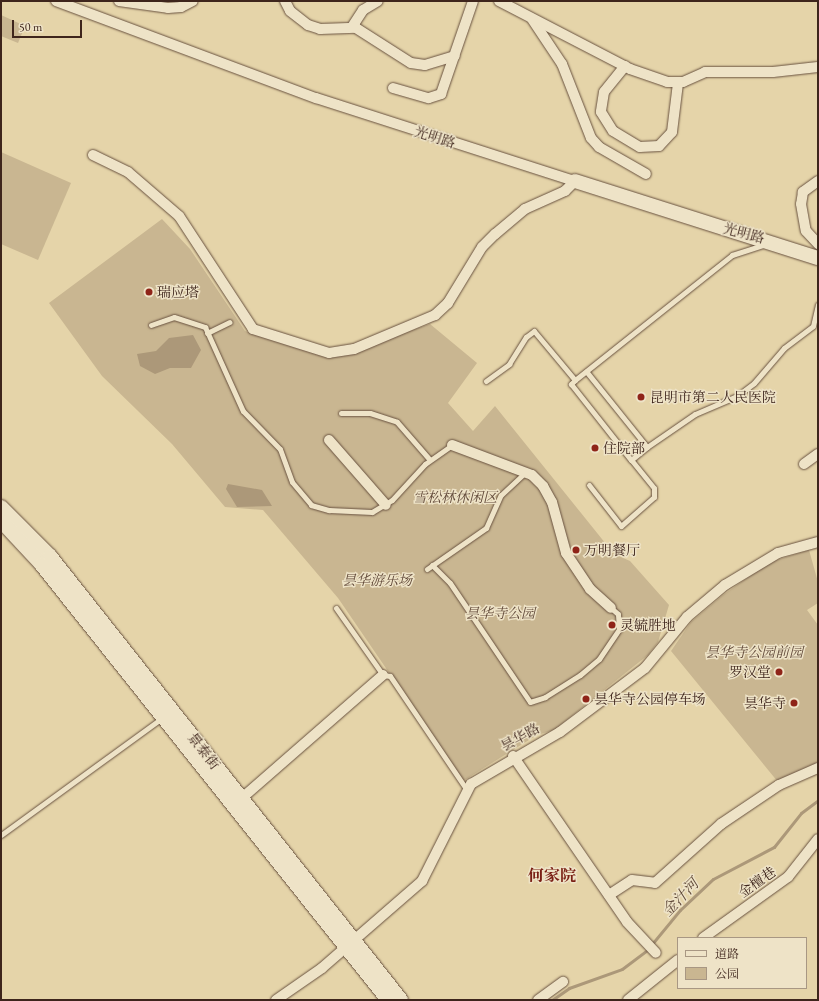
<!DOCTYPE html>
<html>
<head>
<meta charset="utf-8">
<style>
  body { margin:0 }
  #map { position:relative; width:819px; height:1001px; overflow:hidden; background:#e5d4a9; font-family:"EB Garamond","Noto Serif SC",serif }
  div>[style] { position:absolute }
  .green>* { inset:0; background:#c9b691 }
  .water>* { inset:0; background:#ac9879 }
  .stream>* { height:3px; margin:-1.5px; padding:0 1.5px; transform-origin:1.5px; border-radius:1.5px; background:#ac9879 }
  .roads { filter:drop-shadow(0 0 1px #68513f) drop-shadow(0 0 1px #68513f) }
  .lane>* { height:5px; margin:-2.5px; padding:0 2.5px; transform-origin:2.5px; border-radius:2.5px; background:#eee3c7 }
  .street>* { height:10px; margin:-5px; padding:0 5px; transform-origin:5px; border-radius:5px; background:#eee3c7 }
  .secondary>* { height:14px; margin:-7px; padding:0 7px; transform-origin:7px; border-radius:7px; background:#eee3c7 }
  .dots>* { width:11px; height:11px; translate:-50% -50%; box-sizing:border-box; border:2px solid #eee3c7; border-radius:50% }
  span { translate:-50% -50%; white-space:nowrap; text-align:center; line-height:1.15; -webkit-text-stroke:3px #eee3c7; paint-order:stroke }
  .street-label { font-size:14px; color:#3e251c }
  .poi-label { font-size:14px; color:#3e251c }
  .left { translate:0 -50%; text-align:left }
  .right { translate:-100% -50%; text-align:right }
  .park-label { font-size:14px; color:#614939; font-style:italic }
  .water-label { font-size:15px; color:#5f4838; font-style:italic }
  .quarter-label { font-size:16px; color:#7a1f14; font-weight:700 }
  .frame { position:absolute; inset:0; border:2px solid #3e251c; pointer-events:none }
  .legend { position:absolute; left:677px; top:937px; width:130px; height:52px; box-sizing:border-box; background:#eee3c7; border:1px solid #a89783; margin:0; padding:5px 7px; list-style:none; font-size:12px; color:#3e251c }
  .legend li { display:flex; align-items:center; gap:8px; height:20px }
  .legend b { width:20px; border:1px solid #a89783 }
  .scale { position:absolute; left:12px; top:20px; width:70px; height:18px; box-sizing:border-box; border:2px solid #3e251c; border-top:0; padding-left:5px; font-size:12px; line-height:14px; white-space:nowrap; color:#3e251c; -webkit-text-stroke:3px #eee3c7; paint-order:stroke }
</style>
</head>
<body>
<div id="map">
  <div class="green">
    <div style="clip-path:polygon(1px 15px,25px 26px,18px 43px,1px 36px)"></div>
    <div style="clip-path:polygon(1px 152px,71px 183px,38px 260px,1px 244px)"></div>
    <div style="clip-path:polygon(162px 219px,190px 249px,245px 331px,335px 357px,430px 324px,477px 363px,448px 403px,473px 431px,495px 406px,614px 554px,630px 561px,669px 605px,658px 642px,648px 655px,554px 730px,537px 735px,463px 781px,338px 598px,263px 510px,225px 507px,172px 444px,102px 376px,49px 303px)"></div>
    <div style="clip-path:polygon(809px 550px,818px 582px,818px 603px,807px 610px,818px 625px,818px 762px,778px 782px,671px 651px,691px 622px,723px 595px,770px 562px)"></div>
  </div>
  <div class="water">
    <div style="clip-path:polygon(193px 335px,201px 350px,191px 368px,170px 368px,155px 374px,140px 366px,137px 354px,156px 351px,169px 338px)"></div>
    <div style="clip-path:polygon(228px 484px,262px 490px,272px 506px,237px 507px,226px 489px)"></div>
  </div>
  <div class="stream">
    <div style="left:552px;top:1000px;width:21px;rotate:-35deg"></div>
    <div style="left:569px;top:988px;width:56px;rotate:-19.7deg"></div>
    <div style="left:622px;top:969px;width:31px;rotate:-37deg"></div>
    <div style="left:647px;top:950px;width:52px;rotate:-50.5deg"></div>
    <div style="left:680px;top:910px;width:45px;rotate:-43.2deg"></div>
    <div style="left:713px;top:879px;width:69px;rotate:-27.7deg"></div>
    <div style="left:774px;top:847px;width:43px;rotate:-51.5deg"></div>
    <div style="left:801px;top:813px;width:21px;rotate:-37deg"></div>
  </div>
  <div class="roads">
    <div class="lane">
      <div style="left:151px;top:325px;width:24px;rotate:-19deg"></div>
      <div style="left:174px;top:317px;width:33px;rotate:18deg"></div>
      <div style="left:205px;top:327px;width:92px;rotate:65.7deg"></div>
      <div style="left:243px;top:411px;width:53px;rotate:45.8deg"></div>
      <div style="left:280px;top:449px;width:35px;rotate:70deg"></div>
      <div style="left:292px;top:482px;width:30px;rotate:50deg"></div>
      <div style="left:311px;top:505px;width:19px;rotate:16deg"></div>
      <div style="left:329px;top:510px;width:43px;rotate:2.7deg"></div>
      <div style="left:372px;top:512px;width:23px;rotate:-31deg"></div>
      <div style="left:392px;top:500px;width:49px;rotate:-47.5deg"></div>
      <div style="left:425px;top:464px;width:33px;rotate:-35deg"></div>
      <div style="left:207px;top:333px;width:25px;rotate:-26deg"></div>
      <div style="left:575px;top:380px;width:6px;rotate:135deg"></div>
      <div style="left:571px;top:384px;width:97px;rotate:51.7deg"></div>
      <div style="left:631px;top:460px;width:21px;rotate:-39deg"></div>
      <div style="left:647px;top:447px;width:97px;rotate:-128.8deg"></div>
      <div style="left:486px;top:381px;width:29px;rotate:-36deg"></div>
      <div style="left:509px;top:364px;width:32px;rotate:-58deg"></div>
      <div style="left:526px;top:337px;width:10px;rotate:-37deg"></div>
      <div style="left:534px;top:331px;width:64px;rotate:50.1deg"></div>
      <div style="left:575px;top:380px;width:201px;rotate:-38.5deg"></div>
      <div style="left:732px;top:255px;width:33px;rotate:-18deg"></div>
      <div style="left:341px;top:413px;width:29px"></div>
      <div style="left:370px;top:413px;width:28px;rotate:18deg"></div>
      <div style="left:397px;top:422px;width:50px;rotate:49deg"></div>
      <div style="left:647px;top:447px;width:58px;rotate:-34.5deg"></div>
      <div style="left:695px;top:414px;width:46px;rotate:-23.2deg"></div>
      <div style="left:737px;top:396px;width:21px;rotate:-37deg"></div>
      <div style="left:754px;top:383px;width:46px;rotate:-49.4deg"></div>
      <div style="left:784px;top:348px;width:36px;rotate:-37deg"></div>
      <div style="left:813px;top:326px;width:22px;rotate:-77deg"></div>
      <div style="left:589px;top:485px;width:52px;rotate:52deg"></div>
      <div style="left:621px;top:526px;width:44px;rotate:-41.3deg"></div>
      <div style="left:654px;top:497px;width:9px;rotate:-90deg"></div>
      <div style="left:654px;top:488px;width:36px;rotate:-129deg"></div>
      <div style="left:432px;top:565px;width:25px;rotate:45deg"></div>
      <div style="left:450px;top:583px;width:143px;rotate:56.1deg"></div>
      <div style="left:530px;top:702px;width:16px;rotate:-18deg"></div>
      <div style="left:545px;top:697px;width:41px;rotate:-32.2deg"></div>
      <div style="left:580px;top:675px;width:25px;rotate:-40deg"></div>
      <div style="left:599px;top:659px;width:36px;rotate:-56deg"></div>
      <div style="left:619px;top:629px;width:15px;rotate:-94deg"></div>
      <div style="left:618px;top:614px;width:9px;rotate:-139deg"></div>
      <div style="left:427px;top:569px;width:72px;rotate:-34.8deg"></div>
      <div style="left:486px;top:528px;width:36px;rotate:-66deg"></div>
      <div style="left:501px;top:495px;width:33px;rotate:-43deg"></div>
      <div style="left:336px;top:608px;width:82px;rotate:55deg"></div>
      <div style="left:383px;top:675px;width:7px;rotate:8deg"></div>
      <div style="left:390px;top:676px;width:138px;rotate:56deg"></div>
      <div style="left:1px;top:835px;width:199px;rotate:-36deg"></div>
    </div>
    <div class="street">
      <div style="left:56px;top:1px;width:278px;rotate:20.5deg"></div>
      <div style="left:316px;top:98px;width:272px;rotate:17.8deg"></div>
      <div style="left:575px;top:181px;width:14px;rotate:135deg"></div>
      <div style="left:565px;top:191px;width:44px;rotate:155.8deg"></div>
      <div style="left:525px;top:209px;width:39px;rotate:140deg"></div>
      <div style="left:495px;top:234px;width:18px;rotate:135deg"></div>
      <div style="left:482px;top:247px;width:66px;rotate:121.3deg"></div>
      <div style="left:448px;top:303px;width:18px;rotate:137deg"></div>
      <div style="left:435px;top:315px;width:88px;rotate:157.2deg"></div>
      <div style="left:354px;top:349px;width:25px;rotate:171deg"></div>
      <div style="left:329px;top:353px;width:80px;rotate:-162.5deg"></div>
      <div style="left:253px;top:329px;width:135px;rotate:-123.2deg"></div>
      <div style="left:179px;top:216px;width:67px;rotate:-139.2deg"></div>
      <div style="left:128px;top:172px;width:39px;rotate:-154deg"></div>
      <div style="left:119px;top:1px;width:49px;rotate:8.1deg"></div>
      <div style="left:168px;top:8px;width:13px;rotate:-4deg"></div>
      <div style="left:181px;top:7px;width:13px;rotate:-27deg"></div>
      <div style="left:285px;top:1px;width:11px;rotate:63deg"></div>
      <div style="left:290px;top:11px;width:23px;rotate:38deg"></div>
      <div style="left:308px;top:25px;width:13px;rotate:18deg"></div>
      <div style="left:320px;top:29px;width:36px;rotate:-2deg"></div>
      <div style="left:356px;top:28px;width:65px;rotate:32.5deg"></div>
      <div style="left:411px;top:63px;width:14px;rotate:8deg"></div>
      <div style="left:425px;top:65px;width:31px;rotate:-17deg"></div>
      <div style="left:499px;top:1px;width:148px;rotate:27.4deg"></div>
      <div style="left:630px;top:69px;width:39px;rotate:19deg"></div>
      <div style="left:667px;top:82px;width:16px"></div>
      <div style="left:683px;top:82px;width:24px;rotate:-24deg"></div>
      <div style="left:705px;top:72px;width:68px"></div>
      <div style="left:773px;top:72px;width:45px;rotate:-6.3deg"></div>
      <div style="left:532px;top:19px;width:54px;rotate:56.3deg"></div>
      <div style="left:562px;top:64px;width:79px;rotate:68.6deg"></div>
      <div style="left:591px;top:138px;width:12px;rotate:48deg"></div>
      <div style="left:599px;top:147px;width:54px;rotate:29.9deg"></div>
      <div style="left:352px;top:27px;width:20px;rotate:-57deg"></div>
      <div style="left:363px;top:10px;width:17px;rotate:-31deg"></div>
      <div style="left:625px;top:66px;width:33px;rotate:129deg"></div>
      <div style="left:604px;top:92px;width:20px;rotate:99deg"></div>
      <div style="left:601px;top:112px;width:22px;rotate:58deg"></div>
      <div style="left:613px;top:131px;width:31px;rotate:31deg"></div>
      <div style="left:640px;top:147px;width:19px;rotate:-3deg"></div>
      <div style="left:659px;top:146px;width:19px;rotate:-47deg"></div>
      <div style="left:672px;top:132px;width:49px;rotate:-83deg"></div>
      <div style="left:393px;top:88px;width:37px;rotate:16deg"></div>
      <div style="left:429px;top:98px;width:13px;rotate:-18deg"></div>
      <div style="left:441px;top:94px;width:98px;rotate:-71deg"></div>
      <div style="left:818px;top:181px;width:19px;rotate:144deg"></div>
      <div style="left:803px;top:192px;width:12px;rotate:99deg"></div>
      <div style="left:801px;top:204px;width:27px;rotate:80deg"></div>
      <div style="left:806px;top:231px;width:18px;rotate:47deg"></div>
      <div style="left:329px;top:440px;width:86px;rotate:48.8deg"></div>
      <div style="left:452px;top:445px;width:85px;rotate:20.6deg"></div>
      <div style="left:532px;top:475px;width:16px;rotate:45deg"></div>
      <div style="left:543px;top:486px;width:18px;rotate:61deg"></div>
      <div style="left:552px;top:502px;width:53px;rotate:74.6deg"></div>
      <div style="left:566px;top:553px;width:43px;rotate:56.3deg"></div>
      <div style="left:590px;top:589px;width:28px;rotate:42deg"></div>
      <div style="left:804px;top:464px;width:17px;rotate:-36deg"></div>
      <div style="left:513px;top:756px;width:201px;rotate:55.5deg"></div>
      <div style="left:627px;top:922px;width:42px;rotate:46.9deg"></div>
      <div style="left:242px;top:798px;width:187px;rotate:-41.1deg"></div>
      <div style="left:609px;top:895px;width:27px;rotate:-33deg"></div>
      <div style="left:632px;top:880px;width:23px;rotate:7deg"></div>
      <div style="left:655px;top:883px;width:89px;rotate:-41.8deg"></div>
      <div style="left:721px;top:824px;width:70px;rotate:-33.9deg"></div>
      <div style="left:779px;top:785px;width:43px;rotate:-23.6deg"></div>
      <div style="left:703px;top:938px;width:105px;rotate:-35.7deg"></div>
      <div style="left:788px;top:877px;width:48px;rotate:-51.7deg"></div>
      <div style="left:276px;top:1000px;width:56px;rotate:-34.8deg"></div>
      <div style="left:322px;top:968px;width:133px;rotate:-41deg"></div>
      <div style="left:422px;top:881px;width:109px;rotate:-63.2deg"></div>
      <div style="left:471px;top:784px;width:103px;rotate:-30.3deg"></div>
      <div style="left:560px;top:732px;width:106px;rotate:-37deg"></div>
      <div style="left:645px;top:668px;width:66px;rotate:-50.5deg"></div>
      <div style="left:687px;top:617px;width:50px;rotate:-40.1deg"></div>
      <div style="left:725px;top:585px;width:62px;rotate:-31.1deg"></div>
      <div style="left:778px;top:553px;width:41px;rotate:-15.4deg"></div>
      <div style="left:538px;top:1000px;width:31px;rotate:-36deg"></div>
      <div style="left:628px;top:1000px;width:64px;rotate:-38.7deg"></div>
    </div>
    <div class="secondary">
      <div style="left:575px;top:181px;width:255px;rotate:17.6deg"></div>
      <div style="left:1px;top:507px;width:69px;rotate:45deg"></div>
      <div style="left:50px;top:556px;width:566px;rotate:51.67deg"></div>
      <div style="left:1px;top:521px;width:59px;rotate:47.1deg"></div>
      <div style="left:41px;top:564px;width:557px;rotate:51.48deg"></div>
    </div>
  </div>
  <div class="dots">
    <div style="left:149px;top:292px;background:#8f2418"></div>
    <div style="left:641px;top:397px;background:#8f2418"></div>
    <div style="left:595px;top:448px;background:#8f2418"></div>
    <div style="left:576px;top:550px;background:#8f2418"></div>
    <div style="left:612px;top:625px;background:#8f2418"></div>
    <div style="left:779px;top:672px;background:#8f2418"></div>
    <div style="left:586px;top:699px;background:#8f2418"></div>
    <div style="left:794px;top:703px;background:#8f2418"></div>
  </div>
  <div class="street-label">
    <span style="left:435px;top:137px;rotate:18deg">光明路</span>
    <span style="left:744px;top:233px;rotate:15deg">光明路</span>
    <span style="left:520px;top:737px;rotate:-29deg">昙华路</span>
    <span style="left:204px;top:751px;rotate:52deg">景泰街</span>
    <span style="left:757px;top:882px;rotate:-35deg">金檀巷</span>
  </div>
  <div class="poi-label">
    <span class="left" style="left:157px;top:292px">瑞应塔</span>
    <span class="left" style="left:650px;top:397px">昆明市第二人民医院</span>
    <span class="left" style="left:603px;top:448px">住院部</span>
    <span class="left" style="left:584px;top:550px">万明餐厅</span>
    <span class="left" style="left:620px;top:625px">灵毓胜地</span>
    <span class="right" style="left:771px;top:672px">罗汉堂</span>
    <span class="left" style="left:594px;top:699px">昙华寺公园停车场</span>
    <span class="right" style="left:786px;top:703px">昙华寺</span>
  </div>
  <div class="park-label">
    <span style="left:455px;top:497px">雪松林休闲区</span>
    <span style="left:377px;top:580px">昙华游乐场</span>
    <span style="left:500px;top:613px">昙华寺公园</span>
    <span style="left:754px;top:652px">昙华寺公园前园</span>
  </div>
  <div class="water-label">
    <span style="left:680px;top:897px;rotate:-46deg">金汁河</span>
  </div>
  <div class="quarter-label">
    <span style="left:552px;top:876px">何家院</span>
  </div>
  <div class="frame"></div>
  <ul class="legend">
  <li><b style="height:5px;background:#eee3c7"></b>道路</li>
  <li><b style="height:11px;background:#c9b691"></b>公园</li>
  </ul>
  <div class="scale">50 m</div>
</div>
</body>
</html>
